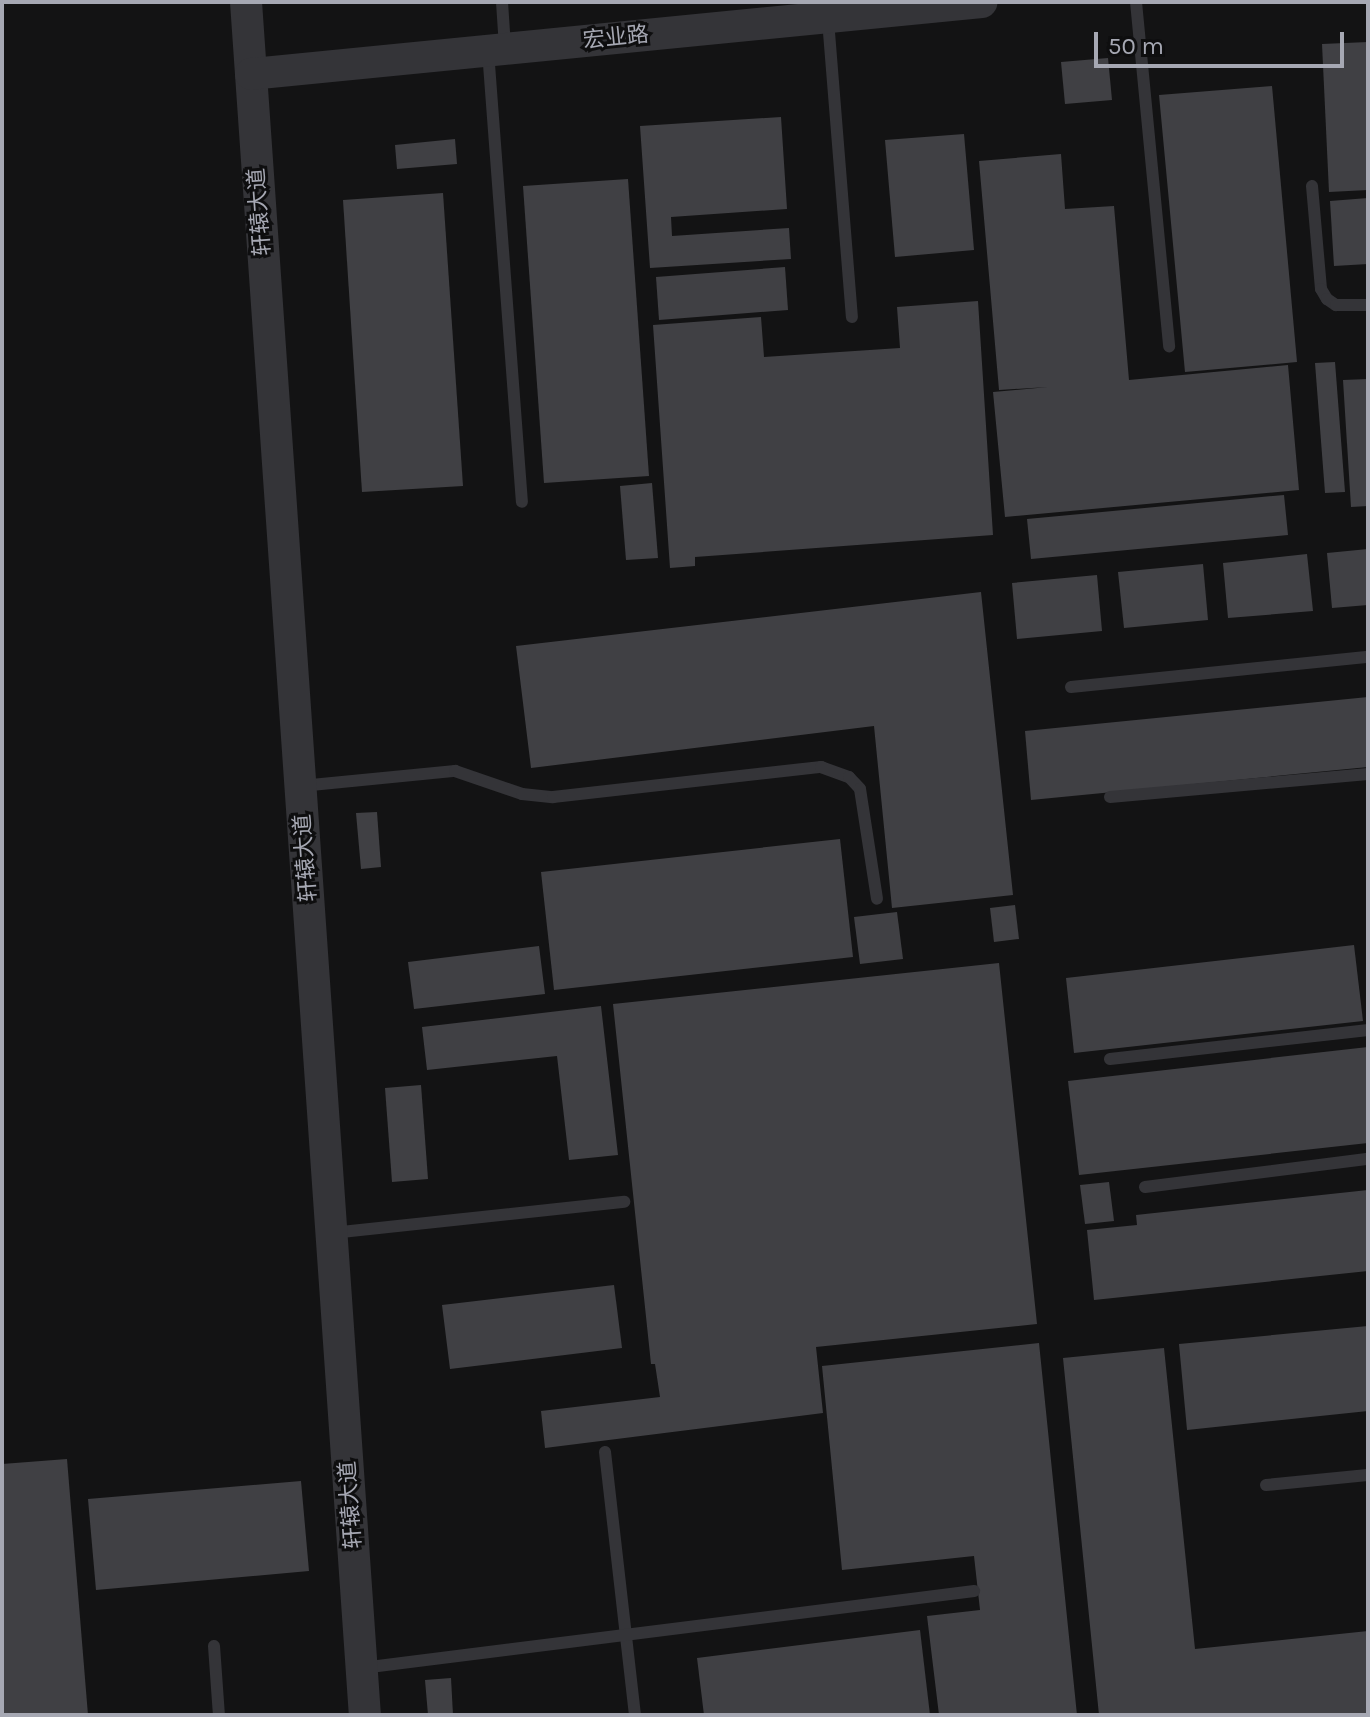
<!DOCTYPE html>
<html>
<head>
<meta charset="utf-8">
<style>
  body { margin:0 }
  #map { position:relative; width:1370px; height:1717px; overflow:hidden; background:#131314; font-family:Karla,"Noto Sans SC",sans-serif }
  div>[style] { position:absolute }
  .building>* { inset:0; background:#404044 }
  .service>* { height:12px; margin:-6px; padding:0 6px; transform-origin:6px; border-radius:6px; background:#343438 }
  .tertiary>* { height:32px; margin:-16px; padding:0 16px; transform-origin:16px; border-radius:16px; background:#343438 }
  span { translate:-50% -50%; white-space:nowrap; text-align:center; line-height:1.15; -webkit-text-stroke:6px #0e0e0f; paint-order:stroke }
  .street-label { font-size:22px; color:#a6a8b3 }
  .frame { position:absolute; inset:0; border:4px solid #a6a8b3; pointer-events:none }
  .scale { position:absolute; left:1094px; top:32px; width:250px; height:36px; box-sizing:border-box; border:4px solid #a6a8b3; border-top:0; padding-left:10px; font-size:24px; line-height:28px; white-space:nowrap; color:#a6a8b3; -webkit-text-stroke:6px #0e0e0f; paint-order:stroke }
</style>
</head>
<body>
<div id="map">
  <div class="building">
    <div style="clip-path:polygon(1368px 42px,1368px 190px,1329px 192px,1322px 44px)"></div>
    <div style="clip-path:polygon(1108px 58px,1112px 100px,1065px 104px,1061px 62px)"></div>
    <div style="clip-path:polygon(1272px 86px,1297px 362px,1185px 372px,1159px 95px)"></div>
    <div style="clip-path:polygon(781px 117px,787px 209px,671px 217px,672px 236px,789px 228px,791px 259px,650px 268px,640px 126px)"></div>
    <div style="clip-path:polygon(964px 134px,974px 250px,895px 257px,885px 140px)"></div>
    <div style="clip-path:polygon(455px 139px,457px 164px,397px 169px,395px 145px)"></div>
    <div style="clip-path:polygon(1061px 154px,1065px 209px,1114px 206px,1129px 380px,1288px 365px,1299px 490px,1005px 517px,993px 392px,1048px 387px,999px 390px,979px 161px)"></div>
    <div style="clip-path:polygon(628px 179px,649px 476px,544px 483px,523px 186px)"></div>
    <div style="clip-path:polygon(443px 193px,463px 486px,362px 492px,343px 200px)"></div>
    <div style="clip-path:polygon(1368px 198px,1368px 264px,1334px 266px,1330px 201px)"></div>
    <div style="clip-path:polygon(785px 267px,788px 310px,659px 320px,656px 277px)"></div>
    <div style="clip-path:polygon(978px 301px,993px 535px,695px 557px,695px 566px,670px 568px,653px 325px,761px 317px,764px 357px,900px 348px,897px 307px)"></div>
    <div style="clip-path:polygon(1335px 362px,1345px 492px,1325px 493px,1315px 363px)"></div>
    <div style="clip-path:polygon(1368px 379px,1368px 506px,1351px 507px,1343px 380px)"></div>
    <div style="clip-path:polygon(652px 483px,658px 558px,626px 560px,620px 486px)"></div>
    <div style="clip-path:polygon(1284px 495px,1288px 535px,1031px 559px,1027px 519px)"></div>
    <div style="clip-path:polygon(1368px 549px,1368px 605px,1332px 608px,1327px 553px)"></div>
    <div style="clip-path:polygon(1307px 554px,1313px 611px,1228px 618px,1223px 563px)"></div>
    <div style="clip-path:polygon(1203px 564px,1208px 620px,1124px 628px,1118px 572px)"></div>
    <div style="clip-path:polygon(1097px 575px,1102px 631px,1017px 639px,1012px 583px)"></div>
    <div style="clip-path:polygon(981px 592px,1013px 895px,892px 908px,874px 726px,531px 768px,516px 646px)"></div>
    <div style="clip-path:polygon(1368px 697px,1368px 767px,1031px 800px,1025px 731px)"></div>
    <div style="clip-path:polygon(377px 812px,381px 867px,361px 869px,356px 813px)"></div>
    <div style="clip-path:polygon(840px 839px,853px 957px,554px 990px,541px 872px)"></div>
    <div style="clip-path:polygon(1015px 905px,1019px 939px,994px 942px,990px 908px)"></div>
    <div style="clip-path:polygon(897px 912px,903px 959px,860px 964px,854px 917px)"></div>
    <div style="clip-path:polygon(1354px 945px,1363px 1021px,1074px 1053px,1066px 978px)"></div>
    <div style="clip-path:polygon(539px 946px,545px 994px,414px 1009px,408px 962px)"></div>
    <div style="clip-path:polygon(999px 963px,1037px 1324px,816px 1347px,823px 1413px,545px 1448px,541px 1411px,660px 1397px,655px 1364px,651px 1364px,613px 1004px)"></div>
    <div style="clip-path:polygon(601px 1006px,618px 1155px,569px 1160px,557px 1056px,427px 1070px,422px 1027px)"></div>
    <div style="clip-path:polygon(1368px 1047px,1368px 1143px,1079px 1175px,1068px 1081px)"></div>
    <div style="clip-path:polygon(421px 1085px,428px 1179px,392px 1182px,385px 1088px)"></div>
    <div style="clip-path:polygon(1109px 1182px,1114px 1221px,1085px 1224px,1080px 1185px)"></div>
    <div style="clip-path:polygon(1368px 1190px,1368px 1271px,1094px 1300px,1087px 1230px,1137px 1225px,1136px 1215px)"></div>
    <div style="clip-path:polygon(614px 1285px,622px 1348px,450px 1369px,442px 1305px)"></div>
    <div style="clip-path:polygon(1368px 1326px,1368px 1411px,1187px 1430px,1179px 1344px)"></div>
    <div style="clip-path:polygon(1039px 1343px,1077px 1715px,939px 1715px,927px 1616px,980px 1610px,974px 1556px,842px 1570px,822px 1366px)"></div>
    <div style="clip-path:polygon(1164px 1348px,1195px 1649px,1368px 1631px,1368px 1713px,1099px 1715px,1063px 1358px)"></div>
    <div style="clip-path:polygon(67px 1459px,88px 1715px,2px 1715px,2px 1464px)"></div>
    <div style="clip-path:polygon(301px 1481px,309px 1571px,96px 1590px,88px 1499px)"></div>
    <div style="clip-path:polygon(920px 1630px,930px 1715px,704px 1715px,697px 1658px)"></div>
    <div style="clip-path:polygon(451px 1678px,453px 1715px,428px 1715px,425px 1680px)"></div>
  </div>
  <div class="service">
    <div style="left:502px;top:2px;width:45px;rotate:86.2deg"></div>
    <div style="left:1136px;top:2px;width:346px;rotate:84.5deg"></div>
    <div style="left:828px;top:20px;width:298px;rotate:85.4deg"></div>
    <div style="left:488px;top:51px;width:452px;rotate:85.7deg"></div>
    <div style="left:1312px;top:186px;width:103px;rotate:85deg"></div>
    <div style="left:1321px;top:289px;width:12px;rotate:59deg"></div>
    <div style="left:1327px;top:299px;width:11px;rotate:34deg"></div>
    <div style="left:1336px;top:305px;width:32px"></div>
    <div style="left:1071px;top:687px;width:299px;rotate:-5.8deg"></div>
    <div style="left:301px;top:786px;width:155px;rotate:-5.6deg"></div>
    <div style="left:455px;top:771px;width:71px;rotate:18.9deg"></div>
    <div style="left:522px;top:794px;width:31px;rotate:6deg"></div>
    <div style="left:553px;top:797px;width:270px;rotate:-6.4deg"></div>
    <div style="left:821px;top:767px;width:30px;rotate:20deg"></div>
    <div style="left:849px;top:777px;width:16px;rotate:47deg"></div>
    <div style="left:860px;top:789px;width:111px;rotate:81.2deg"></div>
    <div style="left:1110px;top:797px;width:259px;rotate:-5.1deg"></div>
    <div style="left:1110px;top:1059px;width:260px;rotate:-6.4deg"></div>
    <div style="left:1145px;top:1187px;width:225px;rotate:-7.2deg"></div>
    <div style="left:332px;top:1233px;width:294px;rotate:-6.1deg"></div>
    <div style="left:605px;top:1452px;width:265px;rotate:83.5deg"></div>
    <div style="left:1266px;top:1485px;width:102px;rotate:-5.6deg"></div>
    <div style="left:214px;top:1646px;width:69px;rotate:85.9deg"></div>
    <div style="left:362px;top:1668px;width:617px;rotate:-7.17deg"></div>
  </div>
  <div class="tertiary">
    <div style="left:246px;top:2px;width:1717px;rotate:86.03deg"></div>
    <div style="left:251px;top:74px;width:734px;rotate:-5.63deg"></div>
  </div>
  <div class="street-label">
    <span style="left:616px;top:38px;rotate:-6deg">宏业路</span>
    <span style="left:260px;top:212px;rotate:-94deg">轩辕大道</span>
    <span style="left:306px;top:858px;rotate:-94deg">轩辕大道</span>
    <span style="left:351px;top:1505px;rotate:-94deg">轩辕大道</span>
  </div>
  <div class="frame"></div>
  <div class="scale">50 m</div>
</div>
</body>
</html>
